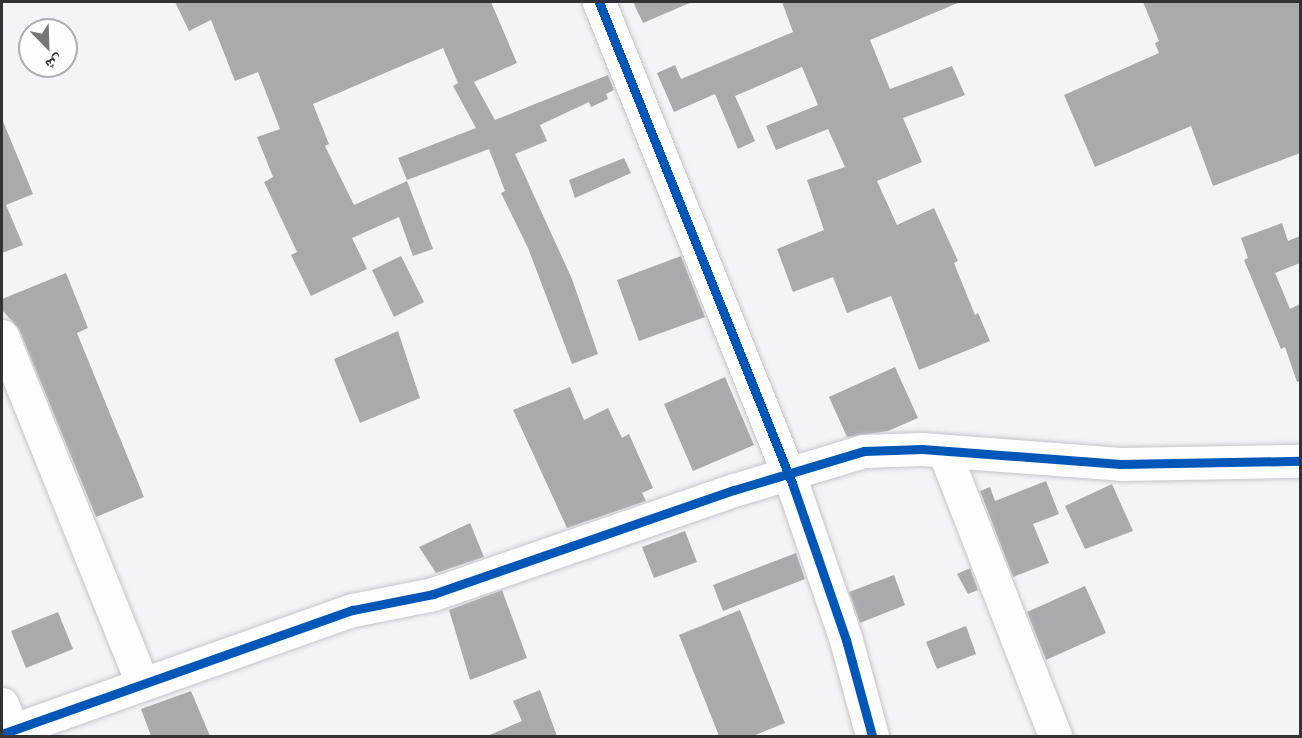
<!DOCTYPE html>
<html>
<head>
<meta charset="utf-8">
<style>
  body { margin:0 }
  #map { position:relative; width:1302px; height:738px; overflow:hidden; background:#f5f2f8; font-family:Roboto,"Noto Naskh Arabic",sans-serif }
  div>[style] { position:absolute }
  .building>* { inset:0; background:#aba9ae }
  .roads { filter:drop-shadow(0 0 2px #c6c3c9) drop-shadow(0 0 2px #c6c3c9) }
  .minor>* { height:33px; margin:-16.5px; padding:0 16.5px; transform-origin:16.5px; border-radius:16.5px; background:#fefdfe }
  .cycleway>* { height:9px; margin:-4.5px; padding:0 4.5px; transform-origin:4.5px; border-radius:4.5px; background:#0057b8 }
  span { translate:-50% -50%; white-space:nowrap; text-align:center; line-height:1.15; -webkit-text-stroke:6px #fefefe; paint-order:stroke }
  .frame { position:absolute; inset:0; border:3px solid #333136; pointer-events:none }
  .north { position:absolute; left:18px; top:18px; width:60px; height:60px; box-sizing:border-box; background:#fefefe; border:2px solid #adacae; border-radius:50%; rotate:157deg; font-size:16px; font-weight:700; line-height:24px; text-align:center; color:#333136 }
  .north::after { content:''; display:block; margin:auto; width:21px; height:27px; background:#77757a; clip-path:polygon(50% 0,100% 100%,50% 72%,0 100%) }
</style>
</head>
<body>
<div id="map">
  <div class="building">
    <div style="clip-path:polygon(175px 2px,491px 2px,517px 63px,474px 82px,495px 120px,608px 75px,614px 90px,606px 94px,608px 99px,591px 107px,589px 102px,540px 125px,547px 141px,515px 154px,572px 279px,598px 354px,572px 364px,528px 248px,501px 193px,505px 191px,489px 149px,407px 180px,398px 158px,476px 128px,453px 86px,458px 83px,443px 48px,313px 104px,329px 144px,325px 146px,354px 205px,407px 181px,433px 249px,413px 256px,399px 217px,352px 238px,367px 269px,311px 296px,291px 255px,297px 252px,264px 182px,273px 177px,257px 137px,280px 129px,258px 72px,235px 81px,211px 20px,189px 31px)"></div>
    <div style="clip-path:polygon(633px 2px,692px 2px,643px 23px)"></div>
    <div style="clip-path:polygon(782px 2px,960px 2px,870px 40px,890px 89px,952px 66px,965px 95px,903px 118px,922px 162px,877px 181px,897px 225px,934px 208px,958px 261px,954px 263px,975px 315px,978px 313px,990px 341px,919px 370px,891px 296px,847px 313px,833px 277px,793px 292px,777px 249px,824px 230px,807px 180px,845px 167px,828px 129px,776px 150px,766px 126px,818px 105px,802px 67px,735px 96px,755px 141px,738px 149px,715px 94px,674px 112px,657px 73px,675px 65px,681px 79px,793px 32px)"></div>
    <div style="clip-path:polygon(1143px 2px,1300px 2px,1300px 153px,1213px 186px,1191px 126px,1095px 167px,1064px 95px,1159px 53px,1155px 43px,1159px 41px)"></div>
    <div style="clip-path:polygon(2px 119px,33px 194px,6px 205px,23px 245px,2px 253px)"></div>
    <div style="clip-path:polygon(624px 158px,631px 173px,575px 198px,569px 180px)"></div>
    <div style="clip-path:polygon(1282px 223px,1288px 241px,1300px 236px,1300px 263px,1275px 273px,1290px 309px,1300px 304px,1300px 381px,1297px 382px,1285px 347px,1281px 349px,1244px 260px,1248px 258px,1241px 238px)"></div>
    <div style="clip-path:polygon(401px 256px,424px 302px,394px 317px,372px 270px)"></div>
    <div style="clip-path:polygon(681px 256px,705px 317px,639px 341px,617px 280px)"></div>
    <div style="clip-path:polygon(66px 273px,88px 328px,77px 333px,144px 497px,96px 517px,19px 329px,2px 310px,2px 299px)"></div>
    <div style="clip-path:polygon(398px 331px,420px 398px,360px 423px,334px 359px)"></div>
    <div style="clip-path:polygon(895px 367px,918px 418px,888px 431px,847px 437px,829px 397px)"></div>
    <div style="clip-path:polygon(725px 377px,754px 445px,693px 471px,664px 404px)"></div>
    <div style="clip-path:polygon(570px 387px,584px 420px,608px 408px,622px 438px,629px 434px,653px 488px,642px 493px,646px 501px,567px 528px,513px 410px)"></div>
    <div style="clip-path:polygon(1046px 481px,1059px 514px,1033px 524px,1049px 563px,1013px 577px,980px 491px,990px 487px,995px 501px)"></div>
    <div style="clip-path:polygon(1112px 484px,1133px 531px,1085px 549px,1065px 506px)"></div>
    <div style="clip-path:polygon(470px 523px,484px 557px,436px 573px,419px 547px)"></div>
    <div style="clip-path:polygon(685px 531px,697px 562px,654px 578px,642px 547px)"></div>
    <div style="clip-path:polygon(796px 553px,805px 579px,723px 611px,713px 585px)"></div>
    <div style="clip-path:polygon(970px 568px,978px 590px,968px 594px,957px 574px)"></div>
    <div style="clip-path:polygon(894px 575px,905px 605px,860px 623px,849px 592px)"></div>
    <div style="clip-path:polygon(1085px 586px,1106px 633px,1046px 660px,1027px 612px)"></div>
    <div style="clip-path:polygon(502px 590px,527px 658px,470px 680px,449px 610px)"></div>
    <div style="clip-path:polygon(740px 610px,785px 723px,753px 736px,719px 736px,679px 635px)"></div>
    <div style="clip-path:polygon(58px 612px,73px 649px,26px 668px,11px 631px)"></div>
    <div style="clip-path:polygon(966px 626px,976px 654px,937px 669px,926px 642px)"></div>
    <div style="clip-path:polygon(540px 690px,557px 736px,487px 736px,522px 721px,513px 701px)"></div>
    <div style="clip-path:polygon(191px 691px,210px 736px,151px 736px,141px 709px)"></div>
  </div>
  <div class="roads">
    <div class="minor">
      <div style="left:599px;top:2px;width:518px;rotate:68.14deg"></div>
      <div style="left:792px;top:483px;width:166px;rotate:71deg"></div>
      <div style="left:846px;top:640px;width:99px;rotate:74.8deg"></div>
      <div style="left:2px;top:336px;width:373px;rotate:68deg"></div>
      <div style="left:944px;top:451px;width:306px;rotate:68.7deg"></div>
      <div style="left:2px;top:704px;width:35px;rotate:68deg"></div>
      <div style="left:2px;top:734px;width:372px;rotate:-19.5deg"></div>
      <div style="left:353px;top:610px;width:82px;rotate:-11.3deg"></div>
      <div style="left:433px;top:594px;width:318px;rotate:-19.1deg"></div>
      <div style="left:734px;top:490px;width:136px;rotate:-16.7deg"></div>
      <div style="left:864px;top:451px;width:58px;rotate:-2deg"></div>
      <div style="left:922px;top:449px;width:199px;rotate:4.3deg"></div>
      <div style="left:1120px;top:464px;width:180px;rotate:-1deg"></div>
    </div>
  </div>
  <div class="cycleway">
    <div style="left:599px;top:2px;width:518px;rotate:68.14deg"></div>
    <div style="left:792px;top:483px;width:166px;rotate:71deg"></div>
    <div style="left:846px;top:640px;width:99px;rotate:74.8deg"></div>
    <div style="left:2px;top:734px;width:372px;rotate:-19.5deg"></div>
    <div style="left:353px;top:610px;width:82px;rotate:-11.3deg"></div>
    <div style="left:433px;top:594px;width:318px;rotate:-19.1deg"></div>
    <div style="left:734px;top:490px;width:136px;rotate:-16.7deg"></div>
    <div style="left:864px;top:451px;width:58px;rotate:-2deg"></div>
    <div style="left:922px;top:449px;width:199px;rotate:4.3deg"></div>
    <div style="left:1120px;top:464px;width:180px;rotate:-1deg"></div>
  </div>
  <div class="frame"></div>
  <div class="north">ش</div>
</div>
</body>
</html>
